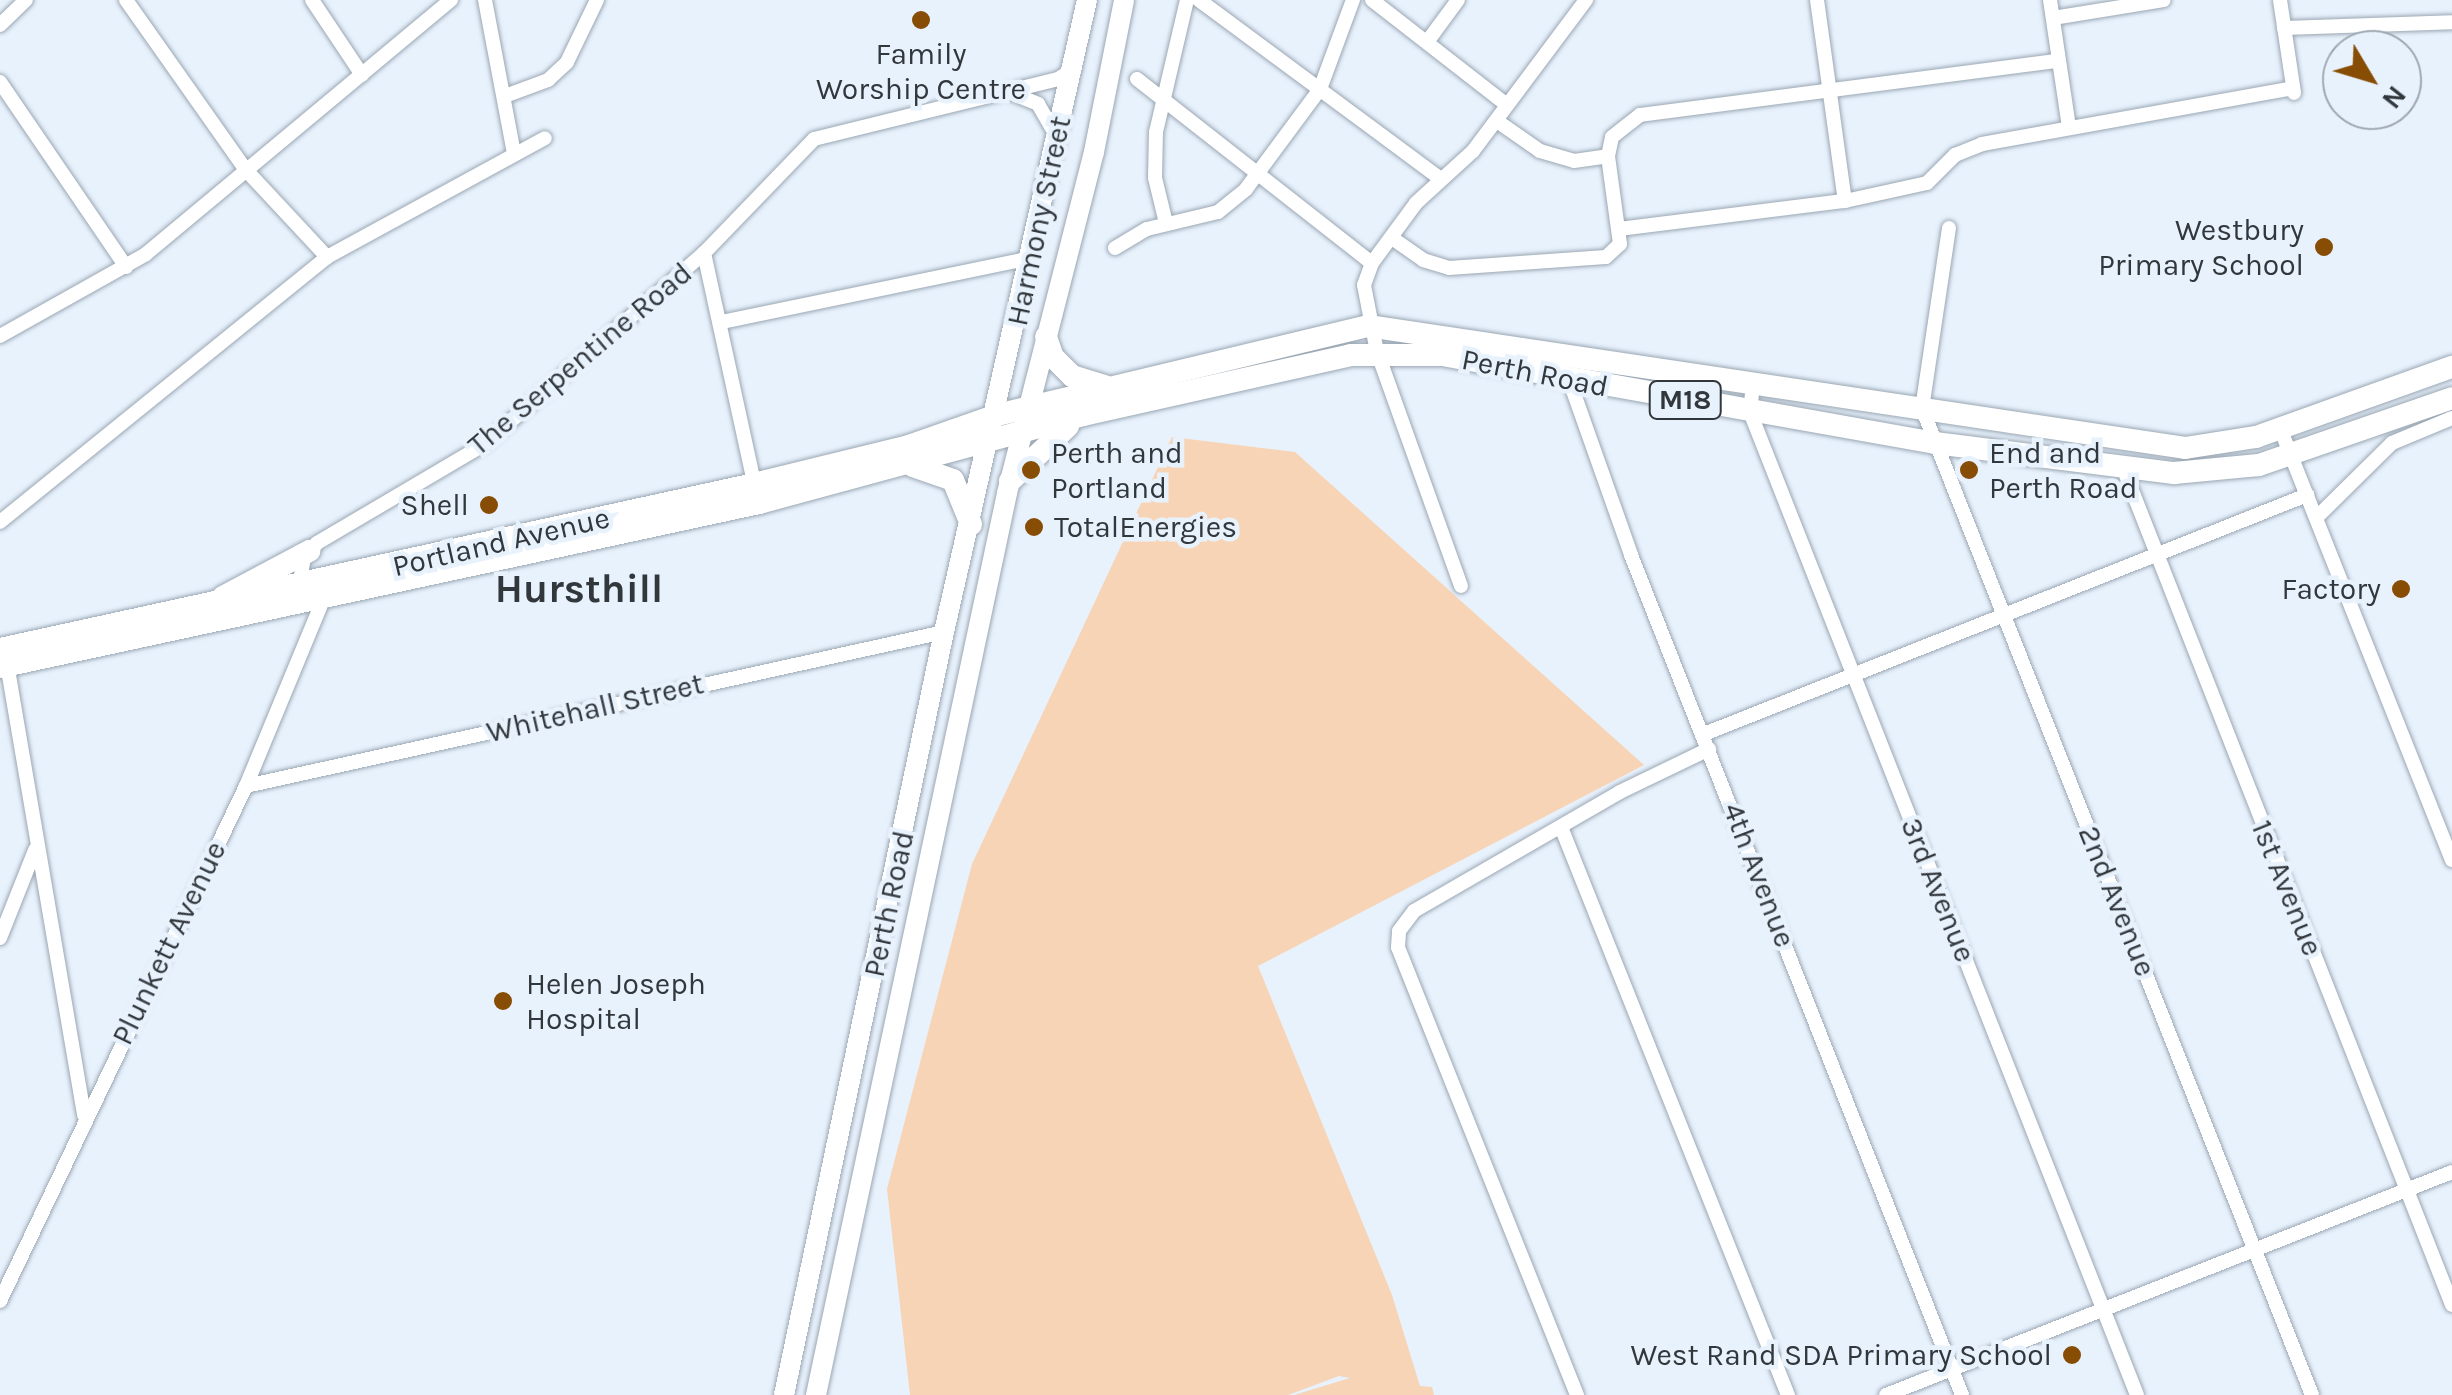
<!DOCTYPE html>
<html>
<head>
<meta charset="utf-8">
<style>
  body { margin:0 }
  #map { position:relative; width:2452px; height:1395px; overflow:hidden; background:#e8f2fd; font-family:Karla,sans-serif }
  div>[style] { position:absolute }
  .green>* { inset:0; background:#f7d4b5 }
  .roads { filter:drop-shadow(0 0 2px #9aa7b3) drop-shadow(0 0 2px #9aa7b3) }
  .minor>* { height:14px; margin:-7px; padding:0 7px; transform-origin:7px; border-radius:7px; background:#fff }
  .secondary>* { height:20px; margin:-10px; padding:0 10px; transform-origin:10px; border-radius:10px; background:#fff }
  .primary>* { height:22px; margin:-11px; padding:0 11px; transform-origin:11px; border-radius:11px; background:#fff }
  .dots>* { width:28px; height:28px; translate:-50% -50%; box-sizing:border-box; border:5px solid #e8f2fd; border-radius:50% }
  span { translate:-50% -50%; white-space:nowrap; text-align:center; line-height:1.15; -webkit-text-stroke:9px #e8f2fd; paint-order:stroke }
  .shield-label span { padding:2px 8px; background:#e8f2fd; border:2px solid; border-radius:8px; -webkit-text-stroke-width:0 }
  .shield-label { font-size:28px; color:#32373c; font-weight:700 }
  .poi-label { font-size:30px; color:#32373c }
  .right { translate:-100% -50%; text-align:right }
  .left { translate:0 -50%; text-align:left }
  .street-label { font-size:30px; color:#32373c }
  .district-label { font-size:40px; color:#32373c; font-weight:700 }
  .north { position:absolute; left:2322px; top:30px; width:100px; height:100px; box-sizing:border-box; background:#e8f2fd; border:2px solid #9fa7b0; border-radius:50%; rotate:128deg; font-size:28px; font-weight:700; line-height:40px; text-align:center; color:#32373c }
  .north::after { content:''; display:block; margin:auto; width:35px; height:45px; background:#874d04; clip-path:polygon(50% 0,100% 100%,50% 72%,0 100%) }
</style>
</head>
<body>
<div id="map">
  <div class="green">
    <div style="clip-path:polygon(1172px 437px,1295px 452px,1644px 765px,1258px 966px,1392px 1295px,1420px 1386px,1432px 1387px,1434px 1395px,1294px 1395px,1350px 1378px,1339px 1376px,1288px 1395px,910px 1395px,887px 1189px,972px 864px)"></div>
  </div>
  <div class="roads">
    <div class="minor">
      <div style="left:126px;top:0;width:208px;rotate:54.8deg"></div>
      <div style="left:246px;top:170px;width:119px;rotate:47deg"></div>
      <div style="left:312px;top:0;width:90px;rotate:56.3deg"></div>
      <div style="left:485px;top:0;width:157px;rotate:79.3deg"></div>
      <div style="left:1199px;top:0;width:301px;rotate:36.5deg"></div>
      <div style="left:1372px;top:0;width:171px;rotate:37.9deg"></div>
      <div style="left:1817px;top:0;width:203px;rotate:82.1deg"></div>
      <div style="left:2050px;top:0;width:128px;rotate:81.5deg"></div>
      <div style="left:2280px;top:0;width:94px;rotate:81.4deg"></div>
      <div style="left:2053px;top:18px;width:112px;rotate:-9.2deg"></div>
      <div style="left:0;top:25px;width:36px;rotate:-44deg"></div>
      <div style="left:2284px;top:28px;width:168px;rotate:-2deg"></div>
      <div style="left:1427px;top:42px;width:52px;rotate:-53.6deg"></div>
      <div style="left:1137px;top:79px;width:298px;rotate:38.1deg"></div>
      <div style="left:0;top:82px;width:224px;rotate:55.7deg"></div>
      <div style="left:1006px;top:91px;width:35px;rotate:22deg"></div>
      <div style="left:1038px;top:104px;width:34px;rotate:60deg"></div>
      <div style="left:505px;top:96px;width:46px;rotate:-20.4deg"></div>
      <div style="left:548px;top:80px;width:26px;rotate:-43deg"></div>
      <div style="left:567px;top:62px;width:69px;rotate:-64.2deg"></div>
      <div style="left:1497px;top:121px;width:52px;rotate:34.9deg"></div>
      <div style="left:1540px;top:151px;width:35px;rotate:16deg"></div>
      <div style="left:1574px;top:161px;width:34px;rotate:-8deg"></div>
      <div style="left:1608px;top:156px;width:19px;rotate:-78deg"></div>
      <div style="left:1612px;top:137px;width:36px;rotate:-38deg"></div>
      <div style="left:1640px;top:115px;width:420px;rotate:-7.4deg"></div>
      <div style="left:1166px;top:223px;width:46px;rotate:-103.7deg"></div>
      <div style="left:1155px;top:178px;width:46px;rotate:-88.8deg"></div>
      <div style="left:1156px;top:132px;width:136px;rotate:-76.8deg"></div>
      <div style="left:1949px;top:228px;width:182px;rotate:98.5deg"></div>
      <div style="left:1922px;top:408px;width:1061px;rotate:68.44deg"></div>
      <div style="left:1619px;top:229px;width:228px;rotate:-7.1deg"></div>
      <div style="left:1845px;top:201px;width:84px;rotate:-12.4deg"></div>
      <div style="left:1927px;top:183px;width:40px;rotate:-45deg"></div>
      <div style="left:1955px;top:155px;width:29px;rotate:-22deg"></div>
      <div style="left:1982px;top:144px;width:316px;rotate:-10.2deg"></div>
      <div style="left:1392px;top:238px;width:38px;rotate:35deg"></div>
      <div style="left:1423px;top:260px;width:27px;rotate:17deg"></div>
      <div style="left:1449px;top:268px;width:157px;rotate:-4deg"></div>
      <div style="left:1606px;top:257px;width:19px;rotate:-43deg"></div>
      <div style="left:1620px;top:244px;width:89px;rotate:-97.8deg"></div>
      <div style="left:1115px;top:248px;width:37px;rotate:-31deg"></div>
      <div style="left:1147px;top:229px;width:73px;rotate:-13.5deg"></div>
      <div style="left:1218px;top:212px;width:36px;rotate:-39deg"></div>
      <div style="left:1246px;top:189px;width:124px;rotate:-53.5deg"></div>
      <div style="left:1320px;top:89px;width:95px;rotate:-69.7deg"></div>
      <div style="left:704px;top:253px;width:245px;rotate:77.7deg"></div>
      <div style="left:722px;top:322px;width:316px;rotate:-11.7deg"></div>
      <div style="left:0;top:336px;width:167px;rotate:-29.3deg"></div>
      <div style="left:146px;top:254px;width:397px;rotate:-39.8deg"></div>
      <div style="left:1566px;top:371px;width:195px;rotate:70.5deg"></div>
      <div style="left:1631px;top:555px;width:903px;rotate:68.49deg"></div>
      <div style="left:1753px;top:384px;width:28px;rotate:96deg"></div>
      <div style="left:1750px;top:412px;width:1056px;rotate:68.51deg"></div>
      <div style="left:2280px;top:428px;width:465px;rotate:68.3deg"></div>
      <div style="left:2124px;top:470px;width:897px;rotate:68.55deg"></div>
      <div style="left:2317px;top:517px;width:105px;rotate:-44.6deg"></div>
      <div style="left:2392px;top:443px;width:65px;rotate:-22.6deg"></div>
      <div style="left:0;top:522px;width:421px;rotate:-39deg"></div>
      <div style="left:327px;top:257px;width:248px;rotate:-28.6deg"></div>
      <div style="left:1461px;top:586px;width:249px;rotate:-109.7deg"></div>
      <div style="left:1377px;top:352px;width:68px;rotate:-101deg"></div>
      <div style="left:1364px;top:285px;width:23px;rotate:-70deg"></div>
      <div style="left:1372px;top:263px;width:74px;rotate:-53.7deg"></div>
      <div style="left:1416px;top:203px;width:77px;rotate:-42.4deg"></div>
      <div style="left:1473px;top:151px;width:189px;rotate:-53.2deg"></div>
      <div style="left:299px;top:588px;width:30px;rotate:-81deg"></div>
      <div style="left:304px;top:558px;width:20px;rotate:-49deg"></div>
      <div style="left:317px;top:543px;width:191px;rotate:-30.5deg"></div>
      <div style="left:482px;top:446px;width:294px;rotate:-41deg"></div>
      <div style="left:704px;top:253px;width:158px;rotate:-46deg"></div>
      <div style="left:814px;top:139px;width:251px;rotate:-13.8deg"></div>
      <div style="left:1058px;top:79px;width:17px;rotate:-33deg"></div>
      <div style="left:6px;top:658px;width:464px;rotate:80.3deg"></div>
      <div style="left:1704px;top:734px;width:649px;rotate:-21.62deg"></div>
      <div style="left:246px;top:786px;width:715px;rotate:-12.44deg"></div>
      <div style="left:1561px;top:827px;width:612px;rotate:68.22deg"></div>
      <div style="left:0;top:938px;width:95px;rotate:-68.3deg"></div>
      <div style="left:0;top:1301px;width:571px;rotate:-64.47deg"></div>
      <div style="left:246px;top:786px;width:209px;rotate:-67.5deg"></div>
      <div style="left:1577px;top:1395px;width:482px;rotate:-111.8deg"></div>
      <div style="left:1398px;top:947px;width:16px;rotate:-86deg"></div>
      <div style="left:1399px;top:931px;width:25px;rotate:-53deg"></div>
      <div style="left:1414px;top:911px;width:238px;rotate:-30deg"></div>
      <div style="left:1620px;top:792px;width:99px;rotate:-25.8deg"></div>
      <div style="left:1886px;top:1395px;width:608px;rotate:-21.5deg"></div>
    </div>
    <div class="secondary">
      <div style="left:784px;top:1395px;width:780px;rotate:-78.16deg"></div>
      <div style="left:944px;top:632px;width:648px;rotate:-77.25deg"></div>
      <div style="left:816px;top:1395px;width:922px;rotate:-78.04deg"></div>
      <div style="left:1007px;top:493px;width:352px;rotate:-75.7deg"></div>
      <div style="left:1094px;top:152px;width:155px;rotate:-78.8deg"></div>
    </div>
    <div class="primary">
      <div style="left:1046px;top:337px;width:21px;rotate:71deg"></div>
      <div style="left:1053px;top:357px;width:27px;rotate:45deg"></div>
      <div style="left:1072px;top:376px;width:34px;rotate:17deg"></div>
      <div style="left:913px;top:466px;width:42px;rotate:19.3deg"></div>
      <div style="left:953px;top:480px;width:48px;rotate:67.8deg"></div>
      <div style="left:1010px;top:481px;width:80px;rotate:-43.5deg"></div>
      <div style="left:223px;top:597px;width:98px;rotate:-28.1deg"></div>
      <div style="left:0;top:649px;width:772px;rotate:-12.34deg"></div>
      <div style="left:754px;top:484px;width:160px;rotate:-13.8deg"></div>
      <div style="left:909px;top:446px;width:93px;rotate:-19.4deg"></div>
      <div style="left:997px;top:415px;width:382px;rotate:-13.5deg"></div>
      <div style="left:1368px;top:326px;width:826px;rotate:8.49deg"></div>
      <div style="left:2185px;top:448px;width:72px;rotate:-8.8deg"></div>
      <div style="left:2256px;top:437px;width:208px;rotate:-19.7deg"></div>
      <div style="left:0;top:667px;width:777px;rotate:-12.19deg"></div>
      <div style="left:759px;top:503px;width:336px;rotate:-15.2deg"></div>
      <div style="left:1083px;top:415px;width:275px;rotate:-12.6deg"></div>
      <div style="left:1351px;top:355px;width:91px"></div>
      <div style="left:1442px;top:355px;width:501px;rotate:10.12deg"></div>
      <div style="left:1935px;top:443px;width:241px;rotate:7.2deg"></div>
      <div style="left:2174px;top:473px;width:85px;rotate:-5.4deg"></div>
      <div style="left:2259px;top:465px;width:204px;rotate:-19.1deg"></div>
    </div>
  </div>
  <div class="dots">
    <div style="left:921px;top:20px;background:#874d04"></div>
    <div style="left:2324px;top:247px;background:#874d04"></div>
    <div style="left:1031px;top:470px;background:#874d04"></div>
    <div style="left:1969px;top:470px;background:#874d04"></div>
    <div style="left:489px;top:505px;background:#874d04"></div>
    <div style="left:1034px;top:527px;background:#874d04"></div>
    <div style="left:2401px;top:589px;background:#874d04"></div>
    <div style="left:503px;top:1001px;background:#874d04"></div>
    <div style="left:2072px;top:1355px;background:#874d04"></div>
  </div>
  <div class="shield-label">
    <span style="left:1685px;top:400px">M18</span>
  </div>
  <div class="poi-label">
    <span style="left:921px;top:71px">Family<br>Worship Centre</span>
    <span class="right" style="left:2304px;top:247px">Westbury<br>Primary School</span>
    <span class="left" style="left:1051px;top:470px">Perth and<br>Portland</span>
    <span class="left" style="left:1989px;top:470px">End and<br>Perth Road</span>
    <span class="right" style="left:469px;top:505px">Shell</span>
    <span class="left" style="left:1054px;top:527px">TotalEnergies</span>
    <span class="right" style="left:2381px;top:589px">Factory</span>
    <span class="left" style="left:526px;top:1001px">Helen Joseph<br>Hospital</span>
    <span class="right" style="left:2052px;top:1355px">West Rand SDA Primary School</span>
  </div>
  <div class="street-label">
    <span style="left:1039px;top:221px;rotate:-78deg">Harmony Street</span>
    <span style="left:580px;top:359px;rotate:-40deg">The Serpentine Road</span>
    <span style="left:1535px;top:373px;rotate:11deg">Perth Road</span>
    <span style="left:501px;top:542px;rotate:-13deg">Portland Avenue</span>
    <span style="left:595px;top:708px;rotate:-13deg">Whitehall Street</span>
    <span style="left:1759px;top:875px;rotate:69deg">4th Avenue</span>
    <span style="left:2287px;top:888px;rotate:68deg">1st Avenue</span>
    <span style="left:1938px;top:890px;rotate:68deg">3rd Avenue</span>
    <span style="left:2117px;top:901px;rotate:68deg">2nd Avenue</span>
    <span style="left:889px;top:904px;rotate:-78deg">Perth Road</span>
    <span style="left:169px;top:943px;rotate:-64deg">Plunkett Avenue</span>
  </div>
  <div class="district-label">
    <span style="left:579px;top:589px">Hursthill</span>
  </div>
  <div class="north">N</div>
</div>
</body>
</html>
